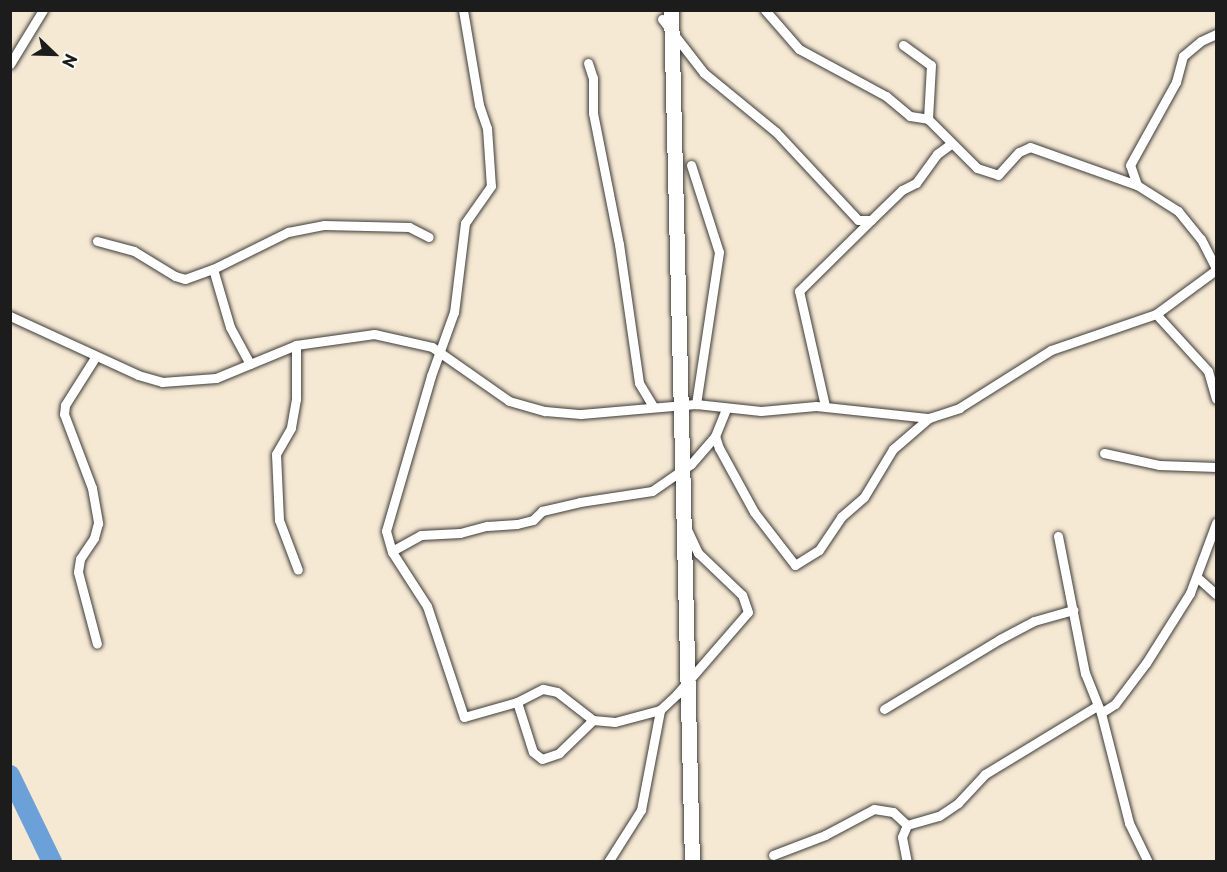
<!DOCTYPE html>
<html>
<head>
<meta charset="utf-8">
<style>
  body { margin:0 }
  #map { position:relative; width:1227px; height:872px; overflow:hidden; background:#f6e9d4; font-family:"Playpen Sans",sans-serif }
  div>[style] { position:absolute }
  .river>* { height:20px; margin:-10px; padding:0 10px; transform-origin:10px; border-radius:10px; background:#6ca0d8 }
  .roads { filter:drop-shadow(0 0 2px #3d3b38) drop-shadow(0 0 2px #3d3b38) }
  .minor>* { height:9px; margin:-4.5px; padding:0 4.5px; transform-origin:4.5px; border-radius:4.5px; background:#fff }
  .trunk>* { height:15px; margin:-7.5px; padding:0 7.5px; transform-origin:7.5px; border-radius:7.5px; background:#fff }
  span { translate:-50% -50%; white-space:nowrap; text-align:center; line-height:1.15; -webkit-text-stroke:6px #fdfcf7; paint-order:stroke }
  .frame { position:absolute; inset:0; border:12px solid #1c1c1c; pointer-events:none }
  .north { position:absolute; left:24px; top:24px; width:60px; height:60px; -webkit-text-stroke:4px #fdfcf7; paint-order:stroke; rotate:113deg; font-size:16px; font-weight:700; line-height:24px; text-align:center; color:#1c1c1c }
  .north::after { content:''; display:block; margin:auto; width:21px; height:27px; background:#1c1c1c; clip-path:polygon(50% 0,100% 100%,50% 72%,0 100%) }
</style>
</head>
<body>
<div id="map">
  <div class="river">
    <div style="left:10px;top:775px;width:97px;rotate:64.2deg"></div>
  </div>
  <div class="roads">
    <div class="minor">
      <div style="left:463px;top:10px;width:96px;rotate:80.4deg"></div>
      <div style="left:479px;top:105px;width:24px;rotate:71deg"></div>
      <div style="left:487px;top:128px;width:58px;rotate:86.1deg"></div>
      <div style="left:491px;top:186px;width:45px;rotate:125.1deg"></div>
      <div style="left:465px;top:223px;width:90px;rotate:97deg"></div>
      <div style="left:454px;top:312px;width:68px;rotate:109.8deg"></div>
      <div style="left:431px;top:376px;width:161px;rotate:106.2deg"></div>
      <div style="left:386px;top:531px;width:22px;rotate:74deg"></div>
      <div style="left:392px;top:552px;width:64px;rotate:57.1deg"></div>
      <div style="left:427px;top:606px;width:117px;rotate:71.6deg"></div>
      <div style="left:464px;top:717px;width:55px;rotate:-15.8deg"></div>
      <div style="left:517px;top:702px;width:52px;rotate:72.3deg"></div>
      <div style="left:533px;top:752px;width:11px;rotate:38deg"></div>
      <div style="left:542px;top:759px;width:18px;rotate:-19deg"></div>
      <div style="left:559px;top:753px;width:47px;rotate:-44.1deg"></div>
      <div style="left:765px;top:10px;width:52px;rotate:48.9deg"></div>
      <div style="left:799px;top:49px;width:99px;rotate:28.4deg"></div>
      <div style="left:886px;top:96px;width:31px;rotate:40deg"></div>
      <div style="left:910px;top:116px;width:18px;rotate:9deg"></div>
      <div style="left:662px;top:19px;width:68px;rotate:52.1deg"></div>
      <div style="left:704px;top:73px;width:93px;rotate:39.3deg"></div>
      <div style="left:776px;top:132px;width:120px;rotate:47deg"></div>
      <div style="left:858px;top:220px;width:13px"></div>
      <div style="left:871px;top:220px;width:43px;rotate:-44.1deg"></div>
      <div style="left:902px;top:190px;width:16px;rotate:-27deg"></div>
      <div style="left:916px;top:183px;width:36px;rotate:-54deg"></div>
      <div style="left:937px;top:154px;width:17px;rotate:-36deg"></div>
      <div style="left:903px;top:45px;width:34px;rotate:36deg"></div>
      <div style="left:931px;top:65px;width:54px;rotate:93.2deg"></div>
      <div style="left:928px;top:119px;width:69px;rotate:45deg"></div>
      <div style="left:977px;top:168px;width:22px;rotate:18deg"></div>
      <div style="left:998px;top:175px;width:31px;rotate:-48deg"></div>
      <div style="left:1019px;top:152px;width:12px;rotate:-24deg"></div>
      <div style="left:1030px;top:147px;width:114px;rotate:19.6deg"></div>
      <div style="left:1137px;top:185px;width:49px;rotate:32.4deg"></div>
      <div style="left:1178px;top:211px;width:36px;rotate:51deg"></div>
      <div style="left:1201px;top:239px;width:34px;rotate:63deg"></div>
      <div style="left:588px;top:63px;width:16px;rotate:72deg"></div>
      <div style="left:593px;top:78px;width:35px;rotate:90deg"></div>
      <div style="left:593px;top:113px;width:134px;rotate:78.8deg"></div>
      <div style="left:619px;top:244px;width:140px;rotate:81.8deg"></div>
      <div style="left:639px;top:383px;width:27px;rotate:59deg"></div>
      <div style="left:10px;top:64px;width:63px;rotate:-58.6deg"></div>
      <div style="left:691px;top:165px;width:91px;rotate:72.2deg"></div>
      <div style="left:719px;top:252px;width:154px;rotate:98.6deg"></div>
      <div style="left:1137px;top:185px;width:21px;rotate:-109deg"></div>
      <div style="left:1130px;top:165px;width:95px;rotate:-61deg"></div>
      <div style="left:1176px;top:82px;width:27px;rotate:-75deg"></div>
      <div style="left:1183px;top:56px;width:23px;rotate:-40deg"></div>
      <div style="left:1201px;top:41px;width:17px;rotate:-25deg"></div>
      <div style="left:97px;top:241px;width:38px;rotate:15deg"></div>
      <div style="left:134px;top:251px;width:48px;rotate:31.4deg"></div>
      <div style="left:175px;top:276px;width:10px;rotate:17deg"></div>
      <div style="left:185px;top:279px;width:30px;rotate:-20deg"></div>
      <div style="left:1156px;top:314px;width:77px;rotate:47.6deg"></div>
      <div style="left:1208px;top:371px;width:29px;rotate:74deg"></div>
      <div style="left:10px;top:316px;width:141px;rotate:24.7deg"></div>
      <div style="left:138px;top:375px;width:25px;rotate:16deg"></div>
      <div style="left:162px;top:382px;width:54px;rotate:-4.2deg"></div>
      <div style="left:216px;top:378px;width:87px;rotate:-22.4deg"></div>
      <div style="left:296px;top:345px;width:79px;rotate:-8deg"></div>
      <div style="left:374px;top:334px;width:59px;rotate:12.6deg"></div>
      <div style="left:432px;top:347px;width:94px;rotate:35deg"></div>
      <div style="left:509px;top:401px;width:37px;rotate:16deg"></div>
      <div style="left:545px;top:411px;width:36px;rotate:5deg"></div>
      <div style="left:581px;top:414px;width:115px;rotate:-5deg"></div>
      <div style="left:696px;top:404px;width:65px;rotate:6.1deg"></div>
      <div style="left:761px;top:411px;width:55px;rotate:-5.2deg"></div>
      <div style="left:816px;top:406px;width:114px;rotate:6.1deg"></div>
      <div style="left:929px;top:418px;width:32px;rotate:-18deg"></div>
      <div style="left:959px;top:408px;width:109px;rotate:-32.2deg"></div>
      <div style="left:1051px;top:350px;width:111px;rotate:-18.9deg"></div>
      <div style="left:1156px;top:314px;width:74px;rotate:-36.3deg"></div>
      <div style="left:296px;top:345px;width:54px;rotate:90deg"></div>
      <div style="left:296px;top:399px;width:29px;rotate:100deg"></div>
      <div style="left:291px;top:428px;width:30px;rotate:120deg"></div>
      <div style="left:276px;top:454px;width:66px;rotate:87.4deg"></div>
      <div style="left:279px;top:520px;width:53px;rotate:69.2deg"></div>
      <div style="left:96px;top:356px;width:58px;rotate:122.3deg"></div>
      <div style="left:65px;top:405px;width:9px;rotate:96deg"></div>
      <div style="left:64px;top:414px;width:79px;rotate:69.3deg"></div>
      <div style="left:92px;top:488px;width:36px;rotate:80deg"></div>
      <div style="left:98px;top:523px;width:16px;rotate:105deg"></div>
      <div style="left:94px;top:538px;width:25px;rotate:124deg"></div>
      <div style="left:80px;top:559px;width:13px;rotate:99deg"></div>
      <div style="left:78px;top:572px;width:74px;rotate:75.2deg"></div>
      <div style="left:250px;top:364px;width:42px;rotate:-118.4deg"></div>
      <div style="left:230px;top:327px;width:60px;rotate:-106.3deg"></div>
      <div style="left:213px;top:269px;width:84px;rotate:-26.3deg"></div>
      <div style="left:288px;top:232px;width:37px;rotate:-11deg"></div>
      <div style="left:324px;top:225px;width:85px;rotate:1.3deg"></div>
      <div style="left:409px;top:227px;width:22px;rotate:27deg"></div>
      <div style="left:825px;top:406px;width:118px;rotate:-102.7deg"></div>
      <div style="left:799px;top:291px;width:101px;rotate:-44.6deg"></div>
      <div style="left:726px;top:409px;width:29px;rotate:112deg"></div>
      <div style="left:715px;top:436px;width:13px;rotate:72deg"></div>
      <div style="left:719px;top:448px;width:73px;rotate:61.3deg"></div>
      <div style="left:754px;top:512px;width:67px;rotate:52.3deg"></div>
      <div style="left:795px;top:565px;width:28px;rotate:-32deg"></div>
      <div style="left:819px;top:550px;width:40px;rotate:-56deg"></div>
      <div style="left:841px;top:517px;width:30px;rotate:-41deg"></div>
      <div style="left:864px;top:497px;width:56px;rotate:-58.9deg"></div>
      <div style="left:893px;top:449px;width:48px;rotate:-40.7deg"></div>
      <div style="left:1104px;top:453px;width:56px;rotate:12.3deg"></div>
      <div style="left:1159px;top:465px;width:57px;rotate:2deg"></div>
      <div style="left:1058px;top:536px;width:140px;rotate:78.9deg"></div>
      <div style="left:1085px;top:673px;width:43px;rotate:68.2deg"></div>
      <div style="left:1101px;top:713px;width:114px;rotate:75.7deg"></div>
      <div style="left:1129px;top:823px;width:43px;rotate:64deg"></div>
      <div style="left:392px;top:551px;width:33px;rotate:-29deg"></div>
      <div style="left:421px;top:535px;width:39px;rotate:-3deg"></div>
      <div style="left:460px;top:533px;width:28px;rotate:-15deg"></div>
      <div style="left:487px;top:526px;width:30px;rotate:-4deg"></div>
      <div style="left:517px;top:524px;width:16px;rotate:-14deg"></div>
      <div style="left:533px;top:520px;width:13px;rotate:-45deg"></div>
      <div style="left:542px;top:511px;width:39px;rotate:-13deg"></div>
      <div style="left:580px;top:502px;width:73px;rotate:-8.7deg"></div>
      <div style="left:652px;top:491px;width:47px;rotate:-34.7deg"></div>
      <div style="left:691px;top:464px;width:37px;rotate:-49deg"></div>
      <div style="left:1198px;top:578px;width:24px;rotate:42deg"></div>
      <div style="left:517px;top:702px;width:29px;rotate:-27deg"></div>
      <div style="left:543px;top:689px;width:14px;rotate:12deg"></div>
      <div style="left:557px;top:692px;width:46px;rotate:37.9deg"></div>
      <div style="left:593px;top:720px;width:22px;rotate:5deg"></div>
      <div style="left:615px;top:722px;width:47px;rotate:-14.9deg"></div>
      <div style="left:660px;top:710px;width:23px;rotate:-43deg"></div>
      <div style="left:677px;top:694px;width:108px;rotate:-49.1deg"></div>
      <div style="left:748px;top:612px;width:18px;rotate:-109deg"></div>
      <div style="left:742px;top:595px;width:61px;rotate:-136.3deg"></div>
      <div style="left:698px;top:553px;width:26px;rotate:-115deg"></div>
      <div style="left:884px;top:709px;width:135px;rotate:-31.1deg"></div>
      <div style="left:1000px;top:639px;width:38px;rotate:-28deg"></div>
      <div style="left:1034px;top:621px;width:41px;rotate:-15.8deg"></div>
      <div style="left:1101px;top:713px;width:17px;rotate:-33deg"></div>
      <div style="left:1115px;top:704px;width:51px;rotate:-52.9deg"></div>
      <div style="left:1146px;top:663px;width:83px;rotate:-57.8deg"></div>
      <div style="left:1190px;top:593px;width:75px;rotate:-69.6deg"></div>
      <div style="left:907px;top:825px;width:13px;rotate:113deg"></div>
      <div style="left:902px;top:837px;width:25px;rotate:79deg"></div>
      <div style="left:773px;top:855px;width:56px;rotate:-21deg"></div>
      <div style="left:825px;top:835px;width:55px;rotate:-28deg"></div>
      <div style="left:874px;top:809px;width:19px;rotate:9deg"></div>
      <div style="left:893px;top:812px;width:19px;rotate:43deg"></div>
      <div style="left:907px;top:825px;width:33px;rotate:-16deg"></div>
      <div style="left:939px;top:816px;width:23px;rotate:-34deg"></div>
      <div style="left:958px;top:803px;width:40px;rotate:-47deg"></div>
      <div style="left:985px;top:774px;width:131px;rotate:-31.3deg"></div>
      <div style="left:608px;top:862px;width:62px;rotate:-57.6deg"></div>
      <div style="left:641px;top:810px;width:102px;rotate:-79.2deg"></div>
    </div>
    <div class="trunk">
      <div style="left:671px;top:10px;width:852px;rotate:88.59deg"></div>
    </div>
  </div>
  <div class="frame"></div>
  <div class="north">N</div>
</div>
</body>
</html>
